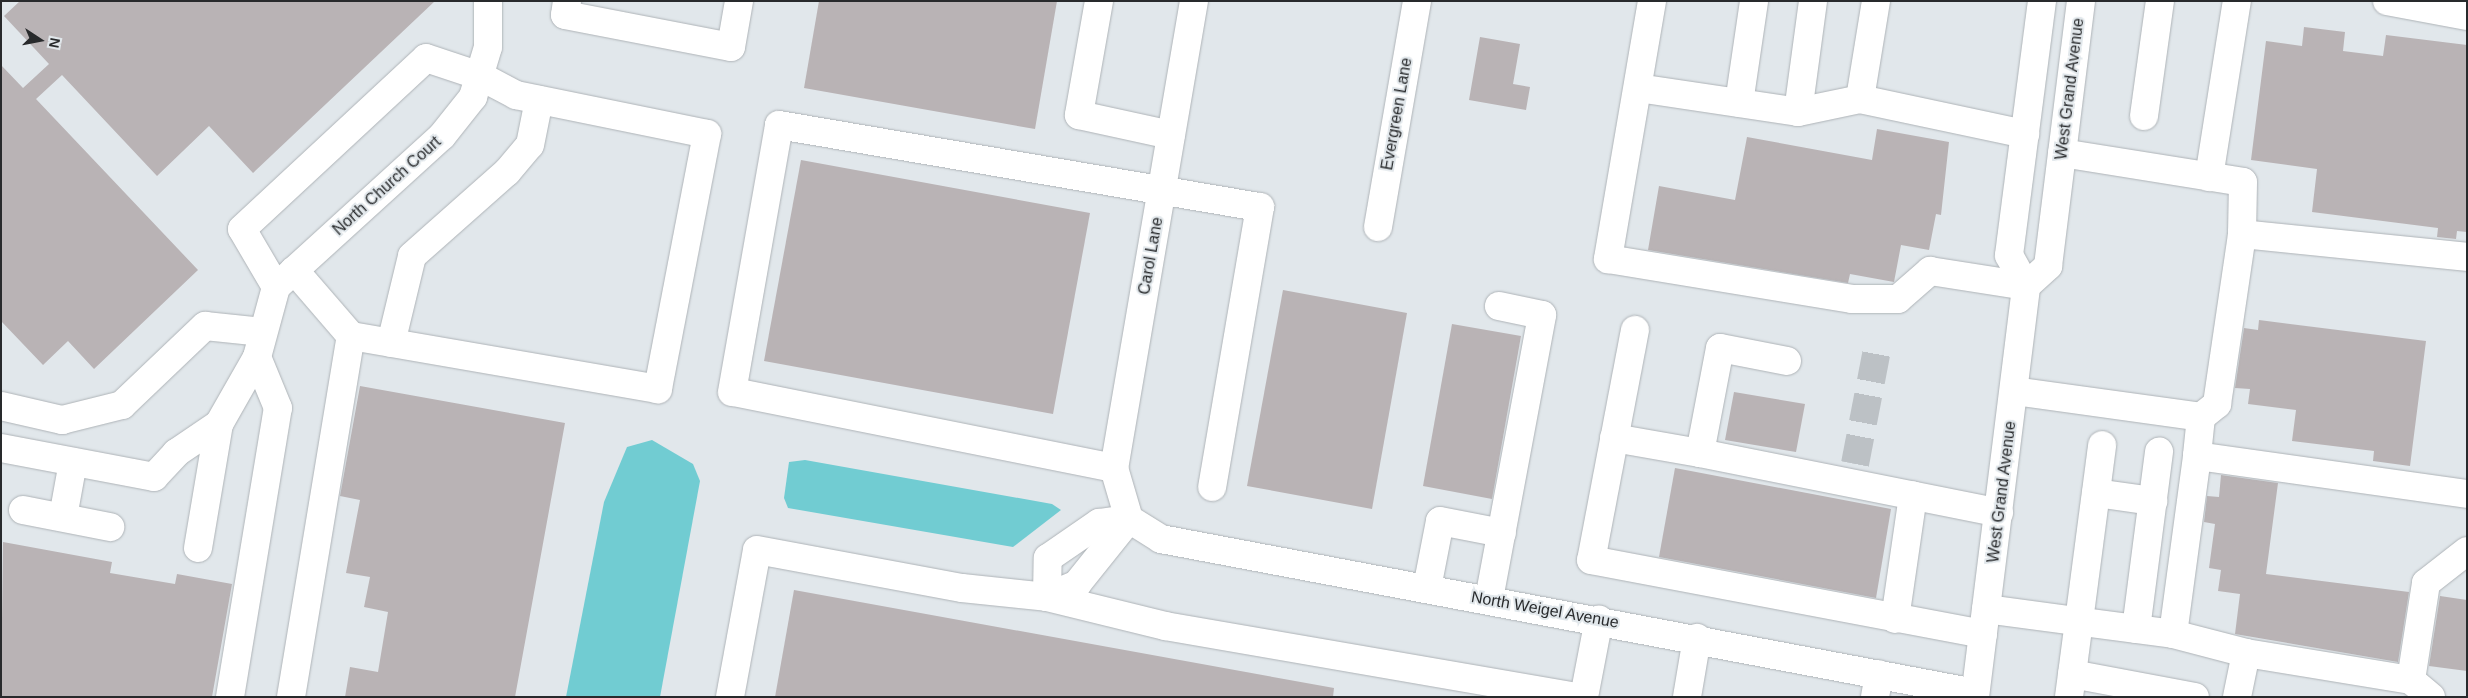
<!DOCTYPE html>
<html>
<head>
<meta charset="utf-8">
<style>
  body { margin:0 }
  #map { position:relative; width:2468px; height:698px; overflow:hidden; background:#e1e7eb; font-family:Helvetica,sans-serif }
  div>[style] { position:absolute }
  .water>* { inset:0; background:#71ccd2 }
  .building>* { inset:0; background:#b9b3b5 }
  .minor-tunnel>* { height:28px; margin-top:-14px; transform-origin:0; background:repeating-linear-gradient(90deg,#bcc1c5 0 28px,transparent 0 42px) }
  .roads { filter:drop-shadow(0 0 1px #aeb3b7) drop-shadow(0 0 1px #aeb3b7) }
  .minor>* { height:28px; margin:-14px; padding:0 14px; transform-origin:14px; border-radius:14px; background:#fff }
  .major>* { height:28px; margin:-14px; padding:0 14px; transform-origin:14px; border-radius:14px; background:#fff }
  span { translate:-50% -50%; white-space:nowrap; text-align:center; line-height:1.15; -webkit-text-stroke:4px #e1e7eb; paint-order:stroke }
  .street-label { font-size:16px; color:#282a2c }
  .frame { position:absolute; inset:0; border:2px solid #282a2c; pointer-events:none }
  .north { position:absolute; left:15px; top:15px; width:50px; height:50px; -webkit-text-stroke:4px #e1e7eb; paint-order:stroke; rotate:101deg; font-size:14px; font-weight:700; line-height:20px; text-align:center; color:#282a2c }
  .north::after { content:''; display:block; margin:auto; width:18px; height:22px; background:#282a2c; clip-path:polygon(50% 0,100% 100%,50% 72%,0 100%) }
</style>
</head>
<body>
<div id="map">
  <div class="water">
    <div style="clip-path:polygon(652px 440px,693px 464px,700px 481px,660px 697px,566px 697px,604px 502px,627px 447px)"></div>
    <div style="clip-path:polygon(805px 460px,1052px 504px,1061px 510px,1013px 547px,788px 508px,784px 498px,789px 462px)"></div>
  </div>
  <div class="building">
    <div style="clip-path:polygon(20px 1px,435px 1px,253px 173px,209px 126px,157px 176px,62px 75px,36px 99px,198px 270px,94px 369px,68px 341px,43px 365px,1px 321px,1px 65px,23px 88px,49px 64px,4px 16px)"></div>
    <div style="clip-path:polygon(819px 1px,1057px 1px,1035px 129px,804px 88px)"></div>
    <div style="clip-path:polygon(2304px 27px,2345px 32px,2343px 51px,2383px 56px,2386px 35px,2467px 45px,2467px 232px,2457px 231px,2456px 239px,2437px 237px,2438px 228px,2312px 212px,2317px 169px,2251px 160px,2266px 41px,2302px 46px)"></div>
    <div style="clip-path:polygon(1480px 37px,1520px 44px,1513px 84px,1530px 87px,1526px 110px,1469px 100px)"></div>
    <div style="clip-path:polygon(1877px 129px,1949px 142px,1941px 215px,1936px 214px,1929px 250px,1901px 245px,1894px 282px,1850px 274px,1848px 283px,1648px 250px,1659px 186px,1735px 200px,1747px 137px,1872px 160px)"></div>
    <div style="clip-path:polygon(801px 160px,1090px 213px,1053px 414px,764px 361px)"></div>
    <div style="clip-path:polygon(1283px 290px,1407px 313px,1372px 509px,1247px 486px)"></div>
    <div style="clip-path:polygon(2259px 320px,2426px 341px,2410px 466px,2373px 461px,2374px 451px,2292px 441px,2296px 410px,2248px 404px,2250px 389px,2235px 388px,2244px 328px,2258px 330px)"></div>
    <div style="clip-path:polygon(1452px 324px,1521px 336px,1492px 499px,1423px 486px)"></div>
    <div style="clip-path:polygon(360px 386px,565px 423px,515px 697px,345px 697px,350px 667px,378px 672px,388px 612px,364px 607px,370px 577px,346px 573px,360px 500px,340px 496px)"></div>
    <div style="clip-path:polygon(1734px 392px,1805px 404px,1796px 452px,1725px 440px)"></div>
    <div style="clip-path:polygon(1675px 468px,1891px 509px,1876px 598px,1659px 557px)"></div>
    <div style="clip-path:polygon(2221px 475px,2278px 483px,2266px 574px,2409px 592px,2398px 662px,2235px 634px,2240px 594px,2218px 591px,2221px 570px,2209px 568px,2215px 524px,2204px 522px,2207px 496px,2219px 497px)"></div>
    <div style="clip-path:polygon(3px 542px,112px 562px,110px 573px,175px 584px,177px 574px,232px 584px,212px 697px,1px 697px)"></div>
    <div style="clip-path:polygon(794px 590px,1334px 688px,1333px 697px,775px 697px)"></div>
    <div style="clip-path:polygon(2440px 596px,2467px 600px,2467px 671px,2429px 666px)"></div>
  </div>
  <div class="minor-tunnel">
    <div style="left:1855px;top:464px;width:122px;rotate:-79.1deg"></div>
  </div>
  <div class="roads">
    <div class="minor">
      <div style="left:567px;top:1px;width:14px;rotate:98deg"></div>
      <div style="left:565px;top:15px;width:169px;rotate:10.9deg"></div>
      <div style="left:731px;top:47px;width:47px;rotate:-80.1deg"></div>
      <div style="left:1099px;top:1px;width:116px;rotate:100deg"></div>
      <div style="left:1079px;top:115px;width:94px;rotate:12.3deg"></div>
      <div style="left:1194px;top:1px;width:474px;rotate:99.7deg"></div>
      <div style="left:1114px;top:468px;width:53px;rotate:73.6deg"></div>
      <div style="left:1129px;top:519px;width:38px;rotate:32deg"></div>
      <div style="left:1161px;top:539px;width:828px;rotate:10.71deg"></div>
      <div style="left:1652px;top:1px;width:262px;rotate:99.7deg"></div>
      <div style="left:1608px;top:259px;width:247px;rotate:9.3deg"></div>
      <div style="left:1852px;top:299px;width:46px"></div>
      <div style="left:1898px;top:299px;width:43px;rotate:-41.2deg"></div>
      <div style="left:1930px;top:271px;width:97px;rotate:8.9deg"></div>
      <div style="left:1876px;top:1px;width:99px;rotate:99.3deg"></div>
      <div style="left:1860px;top:99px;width:169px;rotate:12deg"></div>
      <div style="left:2387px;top:1px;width:81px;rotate:10.6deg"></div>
      <div style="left:1638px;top:88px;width:162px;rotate:8.5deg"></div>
      <div style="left:1798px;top:112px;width:63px;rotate:-11.8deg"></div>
      <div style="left:1739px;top:103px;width:103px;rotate:-81.6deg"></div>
      <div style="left:1798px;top:112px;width:112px;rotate:-82.3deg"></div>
      <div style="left:2144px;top:116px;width:116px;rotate:-82.1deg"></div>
      <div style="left:2062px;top:153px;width:183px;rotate:9.1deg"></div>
      <div style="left:2243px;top:182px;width:52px;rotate:91.1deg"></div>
      <div style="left:2242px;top:234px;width:226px;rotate:5.8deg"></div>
      <div style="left:2209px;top:177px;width:178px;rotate:-81deg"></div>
      <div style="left:1378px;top:227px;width:229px;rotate:-80.2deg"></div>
      <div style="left:276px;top:287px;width:67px;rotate:-120.4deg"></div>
      <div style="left:242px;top:229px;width:251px;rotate:-42.9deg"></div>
      <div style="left:426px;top:58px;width:57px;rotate:18.4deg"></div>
      <div style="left:480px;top:76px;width:41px;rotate:27.8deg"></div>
      <div style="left:516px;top:95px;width:195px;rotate:11.5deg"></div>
      <div style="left:707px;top:134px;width:260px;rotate:100.9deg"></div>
      <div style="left:658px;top:389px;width:312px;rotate:-170.2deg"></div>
      <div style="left:351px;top:336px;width:87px;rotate:-130.8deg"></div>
      <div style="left:1635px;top:330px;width:234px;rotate:100.8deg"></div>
      <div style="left:1591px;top:560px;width:399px;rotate:10.7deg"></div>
      <div style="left:391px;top:343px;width:89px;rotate:-76.4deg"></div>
      <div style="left:412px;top:256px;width:127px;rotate:-41.5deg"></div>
      <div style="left:507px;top:172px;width:35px;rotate:-50deg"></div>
      <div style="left:530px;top:145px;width:46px;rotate:-78.7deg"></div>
      <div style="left:1787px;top:361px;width:68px;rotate:-169deg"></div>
      <div style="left:1720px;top:348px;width:107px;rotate:100.8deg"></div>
      <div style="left:1700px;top:453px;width:305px;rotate:11.3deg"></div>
      <div style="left:2014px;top:391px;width:189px;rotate:7.9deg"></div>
      <div style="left:2201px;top:417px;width:39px;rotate:96deg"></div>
      <div style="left:2197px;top:456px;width:273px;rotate:8deg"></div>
      <div style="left:1px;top:406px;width:63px;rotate:12.9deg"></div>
      <div style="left:62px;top:420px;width:62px;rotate:-14deg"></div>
      <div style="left:122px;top:405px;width:115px;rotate:-43.6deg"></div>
      <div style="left:205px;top:326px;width:58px;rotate:5.9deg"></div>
      <div style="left:2201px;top:417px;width:21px;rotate:-39deg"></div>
      <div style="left:2217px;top:404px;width:172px;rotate:-81.6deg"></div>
      <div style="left:1614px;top:438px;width:87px;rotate:9.9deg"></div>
      <div style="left:1px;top:448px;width:156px;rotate:10.7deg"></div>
      <div style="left:154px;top:477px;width:33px;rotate:-47deg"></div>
      <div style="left:176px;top:453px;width:52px;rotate:-34deg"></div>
      <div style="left:1114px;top:468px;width:389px;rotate:-168.7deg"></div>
      <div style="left:732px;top:392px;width:271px;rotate:-80deg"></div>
      <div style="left:779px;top:125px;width:488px;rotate:9.7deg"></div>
      <div style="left:1260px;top:207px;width:284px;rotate:99.7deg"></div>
      <div style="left:2096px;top:493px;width:58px;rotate:8deg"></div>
      <div style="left:23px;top:510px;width:89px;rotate:11.1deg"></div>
      <div style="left:63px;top:517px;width:56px;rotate:-79.7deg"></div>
      <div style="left:198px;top:548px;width:126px;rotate:-80.4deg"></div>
      <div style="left:219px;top:424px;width:77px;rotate:-60.4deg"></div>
      <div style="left:257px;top:357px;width:73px;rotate:-74.8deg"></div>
      <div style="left:276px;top:287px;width:224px;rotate:-42.3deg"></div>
      <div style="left:442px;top:136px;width:50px;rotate:-51.5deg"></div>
      <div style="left:473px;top:97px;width:52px;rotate:-73.3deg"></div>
      <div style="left:488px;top:47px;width:46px;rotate:-90deg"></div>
      <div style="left:1427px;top:588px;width:68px;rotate:-79deg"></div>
      <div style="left:1440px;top:521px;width:63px;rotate:11deg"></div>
      <div style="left:1047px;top:597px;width:39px;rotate:-89deg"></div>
      <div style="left:1048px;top:558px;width:62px;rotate:-34.5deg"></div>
      <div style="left:1099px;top:523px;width:30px;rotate:-8deg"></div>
      <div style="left:1047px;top:597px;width:33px;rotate:-23deg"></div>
      <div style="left:1077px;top:584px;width:83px;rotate:-51.3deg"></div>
      <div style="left:1489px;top:599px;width:289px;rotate:-79.4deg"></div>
      <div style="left:1542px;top:315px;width:44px;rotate:-168.2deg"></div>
      <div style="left:1986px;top:609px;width:189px;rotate:7.6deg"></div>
      <div style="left:2173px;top:634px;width:180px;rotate:-82.3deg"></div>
      <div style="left:1895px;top:619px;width:125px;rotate:-81.7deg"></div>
      <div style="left:2136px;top:629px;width:179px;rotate:-82.6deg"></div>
      <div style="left:2173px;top:634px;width:75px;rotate:14.6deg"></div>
      <div style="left:2246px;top:653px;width:167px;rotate:9.3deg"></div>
      <div style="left:2072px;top:674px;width:125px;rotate:10.6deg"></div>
      <div style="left:230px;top:697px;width:293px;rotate:-80.6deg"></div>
      <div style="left:278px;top:408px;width:55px;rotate:-112.4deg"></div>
      <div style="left:291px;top:697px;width:366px;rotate:-80.6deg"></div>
      <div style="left:730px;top:697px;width:149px;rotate:-79.6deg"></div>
      <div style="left:757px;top:550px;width:208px;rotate:10.5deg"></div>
      <div style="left:962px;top:588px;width:85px;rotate:6deg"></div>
      <div style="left:1047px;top:597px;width:122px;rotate:13.8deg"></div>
      <div style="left:1165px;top:626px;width:418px;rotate:9.8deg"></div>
      <div style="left:1584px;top:697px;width:79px;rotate:-79.1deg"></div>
      <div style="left:1687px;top:697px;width:60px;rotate:-80.4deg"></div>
      <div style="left:1875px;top:697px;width:23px;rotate:-80deg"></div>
      <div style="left:2069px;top:697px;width:254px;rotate:-82.5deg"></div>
      <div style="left:2237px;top:697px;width:45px;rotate:-78.4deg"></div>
      <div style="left:2431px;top:697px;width:26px;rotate:-140deg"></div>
      <div style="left:2411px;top:680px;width:98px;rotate:-81.2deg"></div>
      <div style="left:2426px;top:583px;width:52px;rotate:-38deg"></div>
    </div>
    <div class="major">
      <div style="left:2026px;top:286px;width:30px;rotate:-42deg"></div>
      <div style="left:2048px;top:266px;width:267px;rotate:-82.9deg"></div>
      <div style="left:1975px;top:697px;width:414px;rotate:-82.9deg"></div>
      <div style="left:2026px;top:286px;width:35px;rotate:-119deg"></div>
      <div style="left:2009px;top:255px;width:256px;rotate:-82.6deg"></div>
    </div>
  </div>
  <div class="street-label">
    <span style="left:2070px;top:89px;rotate:-83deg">West Grand Avenue</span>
    <span style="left:1397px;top:114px;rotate:-80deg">Evergreen Lane</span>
    <span style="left:387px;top:186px;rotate:-42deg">North Church Court</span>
    <span style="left:1151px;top:256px;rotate:-80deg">Carol Lane</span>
    <span style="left:2002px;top:492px;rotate:-83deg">West Grand Avenue</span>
    <span style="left:1545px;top:610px;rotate:10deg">North Weigel Avenue</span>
  </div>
  <div class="frame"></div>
  <div class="north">N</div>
</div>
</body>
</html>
